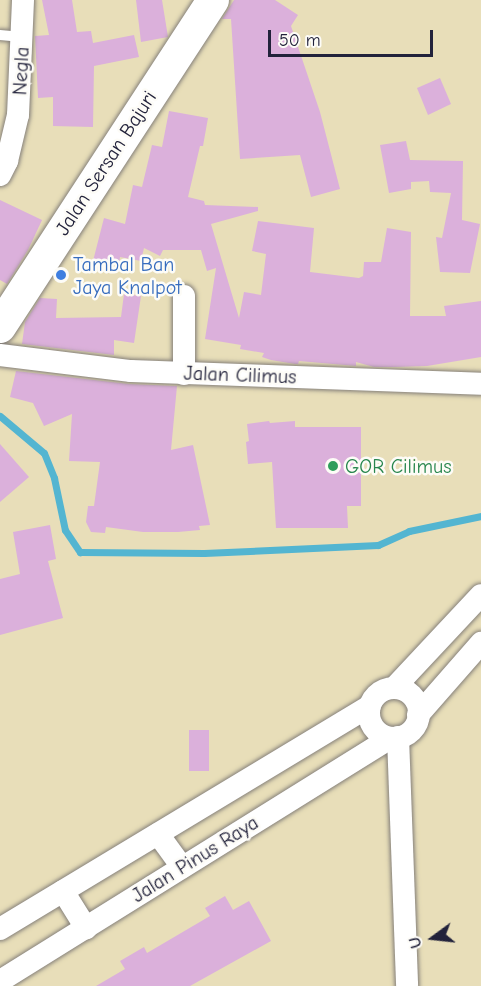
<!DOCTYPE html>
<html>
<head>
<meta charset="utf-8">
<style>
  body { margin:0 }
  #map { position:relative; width:481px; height:986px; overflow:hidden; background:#e8deb9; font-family:"Comic Neue",sans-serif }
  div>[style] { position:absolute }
  .stream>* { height:7px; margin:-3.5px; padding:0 3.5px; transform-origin:3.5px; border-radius:3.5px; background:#53b5d1 }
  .building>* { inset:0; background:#dbb0db }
  .roads { filter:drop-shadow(0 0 2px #85807a) drop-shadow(0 0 2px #85807a) }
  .lane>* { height:10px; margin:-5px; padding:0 5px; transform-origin:5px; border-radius:5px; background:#fff }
  .street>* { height:22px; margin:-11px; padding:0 11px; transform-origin:11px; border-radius:11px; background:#fff }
  .street>.ring { margin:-11px; padding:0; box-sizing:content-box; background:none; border:22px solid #fff; border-radius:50% }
  .secondary>* { height:32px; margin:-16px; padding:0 16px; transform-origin:16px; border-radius:16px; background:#fff }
  .dots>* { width:16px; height:16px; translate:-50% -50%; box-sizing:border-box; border:3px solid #fdfcf7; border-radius:50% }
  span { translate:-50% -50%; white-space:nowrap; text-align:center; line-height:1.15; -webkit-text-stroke:5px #fdfcf7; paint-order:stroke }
  .street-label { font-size:20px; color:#22223b }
  .shop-label { font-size:20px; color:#366cbe }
  .left { translate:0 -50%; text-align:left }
  .leisure-label { font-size:20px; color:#27864d }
  .north { position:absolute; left:403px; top:908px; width:60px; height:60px; -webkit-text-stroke:4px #fdfcf7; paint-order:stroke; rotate:255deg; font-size:16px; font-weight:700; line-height:24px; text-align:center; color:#22223b }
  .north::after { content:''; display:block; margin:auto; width:21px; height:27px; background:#22223b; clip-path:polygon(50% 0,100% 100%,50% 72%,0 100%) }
  .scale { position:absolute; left:268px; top:30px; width:165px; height:27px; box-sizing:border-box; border:3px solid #22223b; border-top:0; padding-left:8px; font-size:18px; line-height:21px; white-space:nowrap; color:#22223b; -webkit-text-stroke:4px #fdfcf7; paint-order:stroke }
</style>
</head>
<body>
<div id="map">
  <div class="stream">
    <div style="left:0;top:416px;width:57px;rotate:40.1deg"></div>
    <div style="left:44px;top:453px;width:27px;rotate:68deg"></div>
    <div style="left:54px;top:478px;width:53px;rotate:78.1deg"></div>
    <div style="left:65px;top:530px;width:27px;rotate:56deg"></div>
    <div style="left:80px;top:552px;width:124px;rotate:0.5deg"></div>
    <div style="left:204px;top:553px;width:174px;rotate:-2.6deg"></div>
    <div style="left:378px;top:545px;width:34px;rotate:-24deg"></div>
    <div style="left:409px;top:531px;width:74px;rotate:-11.8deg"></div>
  </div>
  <div class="building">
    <div style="clip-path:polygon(42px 0,72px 0,77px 32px,91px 31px,93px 43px,134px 35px,139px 57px,94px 66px,93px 127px,53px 126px,53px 97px,38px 98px,35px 36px,49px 35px)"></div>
    <div style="clip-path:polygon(136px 0,162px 0,168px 37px,141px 42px)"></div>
    <div style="clip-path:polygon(234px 0,275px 0,298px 15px,291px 26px,320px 112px,340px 189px,311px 197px,300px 155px,240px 159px,231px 19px,222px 19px)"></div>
    <div style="clip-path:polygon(440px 78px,451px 104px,428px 115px,417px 88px)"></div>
    <div style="clip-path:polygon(169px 111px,208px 118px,203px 146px,200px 146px,188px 197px,204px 201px,205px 205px,258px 207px,258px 211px,211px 224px,239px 318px,244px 292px,261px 295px,266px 254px,252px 251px,258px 221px,314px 228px,310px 272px,359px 278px,363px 276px,364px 262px,381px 262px,387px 228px,411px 232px,410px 316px,446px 316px,444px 306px,481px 301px,481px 357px,427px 366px,395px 367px,374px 367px,356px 362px,356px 366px,299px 361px,298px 364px,295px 364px,271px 360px,262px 357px,264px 353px,240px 349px,241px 345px,205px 339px,216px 268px,207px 271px,201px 250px,163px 250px,160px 256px,144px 248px,141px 261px,120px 257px,119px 264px,93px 261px,104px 218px,125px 224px,133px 185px,142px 187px,152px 145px,162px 147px)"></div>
    <div style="clip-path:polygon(406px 141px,410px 160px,463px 161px,462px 220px,480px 224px,470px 273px,440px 272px,436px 237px,442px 238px,451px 193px,430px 192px,429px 181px,411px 182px,411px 189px,389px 193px,380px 145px)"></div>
    <div style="clip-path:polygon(0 200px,42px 220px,28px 250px,7px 284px,0 280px)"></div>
    <div style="clip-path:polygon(124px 294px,141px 296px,134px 343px,114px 340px,114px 355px,22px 344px,25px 322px,40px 298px,57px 299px,56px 318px,121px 317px)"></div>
    <div style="clip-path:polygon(16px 371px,129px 384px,177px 386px,171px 450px,193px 445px,210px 525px,199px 526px,200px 530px,178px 532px,143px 532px,106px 527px,105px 533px,91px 532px,86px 522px,88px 506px,94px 506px,100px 462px,69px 461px,72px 414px,44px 426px,33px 403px,10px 397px)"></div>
    <div style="clip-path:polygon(269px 421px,270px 423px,295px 421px,295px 427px,361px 427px,361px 506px,347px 506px,348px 528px,276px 528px,272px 462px,248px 464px,246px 442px,249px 441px,247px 424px)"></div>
    <div style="clip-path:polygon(0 444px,29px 477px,0 502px)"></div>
    <div style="clip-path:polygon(50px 525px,56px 559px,48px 561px,63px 618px,0 635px,0 579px,20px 574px,13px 532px)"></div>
    <div style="clip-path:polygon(189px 730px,209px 730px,209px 771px,189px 771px)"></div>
    <div style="clip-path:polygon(225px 896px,233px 910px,249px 901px,271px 941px,190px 986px,96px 986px,125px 969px,120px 961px,144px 947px,147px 953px,210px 916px,205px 908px)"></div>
  </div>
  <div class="roads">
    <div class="lane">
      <div style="left:0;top:35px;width:22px;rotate:5deg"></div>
    </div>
    <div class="street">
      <div style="left:0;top:175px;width:16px;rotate:-63deg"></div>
      <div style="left:7px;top:161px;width:47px;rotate:-76.6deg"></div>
      <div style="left:18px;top:115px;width:115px;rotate:-87.5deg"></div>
      <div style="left:0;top:355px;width:132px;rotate:7deg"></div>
      <div style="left:131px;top:371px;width:350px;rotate:2.1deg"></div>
      <div style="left:184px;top:374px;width:78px;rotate:-90deg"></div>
      <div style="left:394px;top:688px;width:127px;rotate:-46.9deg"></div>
      <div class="ring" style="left:369px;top:688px;width:28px;height:28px"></div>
      <div style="left:418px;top:715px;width:96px;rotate:-48.8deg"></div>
      <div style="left:398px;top:737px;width:249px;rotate:87.9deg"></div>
      <div style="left:158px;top:834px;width:41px;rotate:54deg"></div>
      <div style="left:63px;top:891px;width:44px;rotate:58.1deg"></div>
      <div style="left:0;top:929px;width:432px;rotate:-31.1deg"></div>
      <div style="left:0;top:981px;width:460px;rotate:-31.9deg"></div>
    </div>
    <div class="secondary">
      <div style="left:0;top:327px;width:390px;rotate:-56.9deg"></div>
    </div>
  </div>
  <div class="dots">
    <div style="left:61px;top:275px;background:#3f7fe0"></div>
    <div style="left:333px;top:466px;background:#2e9e5b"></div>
  </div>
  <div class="street-label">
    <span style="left:21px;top:71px;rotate:-87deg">Negla</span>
    <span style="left:106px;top:163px;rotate:-57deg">Jalan Sersan Bajuri</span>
    <span style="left:240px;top:375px;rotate:2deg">Jalan Cilimus</span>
    <span style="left:195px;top:859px;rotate:-32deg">Jalan Pinus Raya</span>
  </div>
  <div class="shop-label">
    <span class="left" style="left:73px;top:276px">Tambal Ban<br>Jaya Knalpot</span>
  </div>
  <div class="leisure-label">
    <span class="left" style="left:345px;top:466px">GOR Cilimus</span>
  </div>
  <div class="north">U</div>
  <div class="scale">50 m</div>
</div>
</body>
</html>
